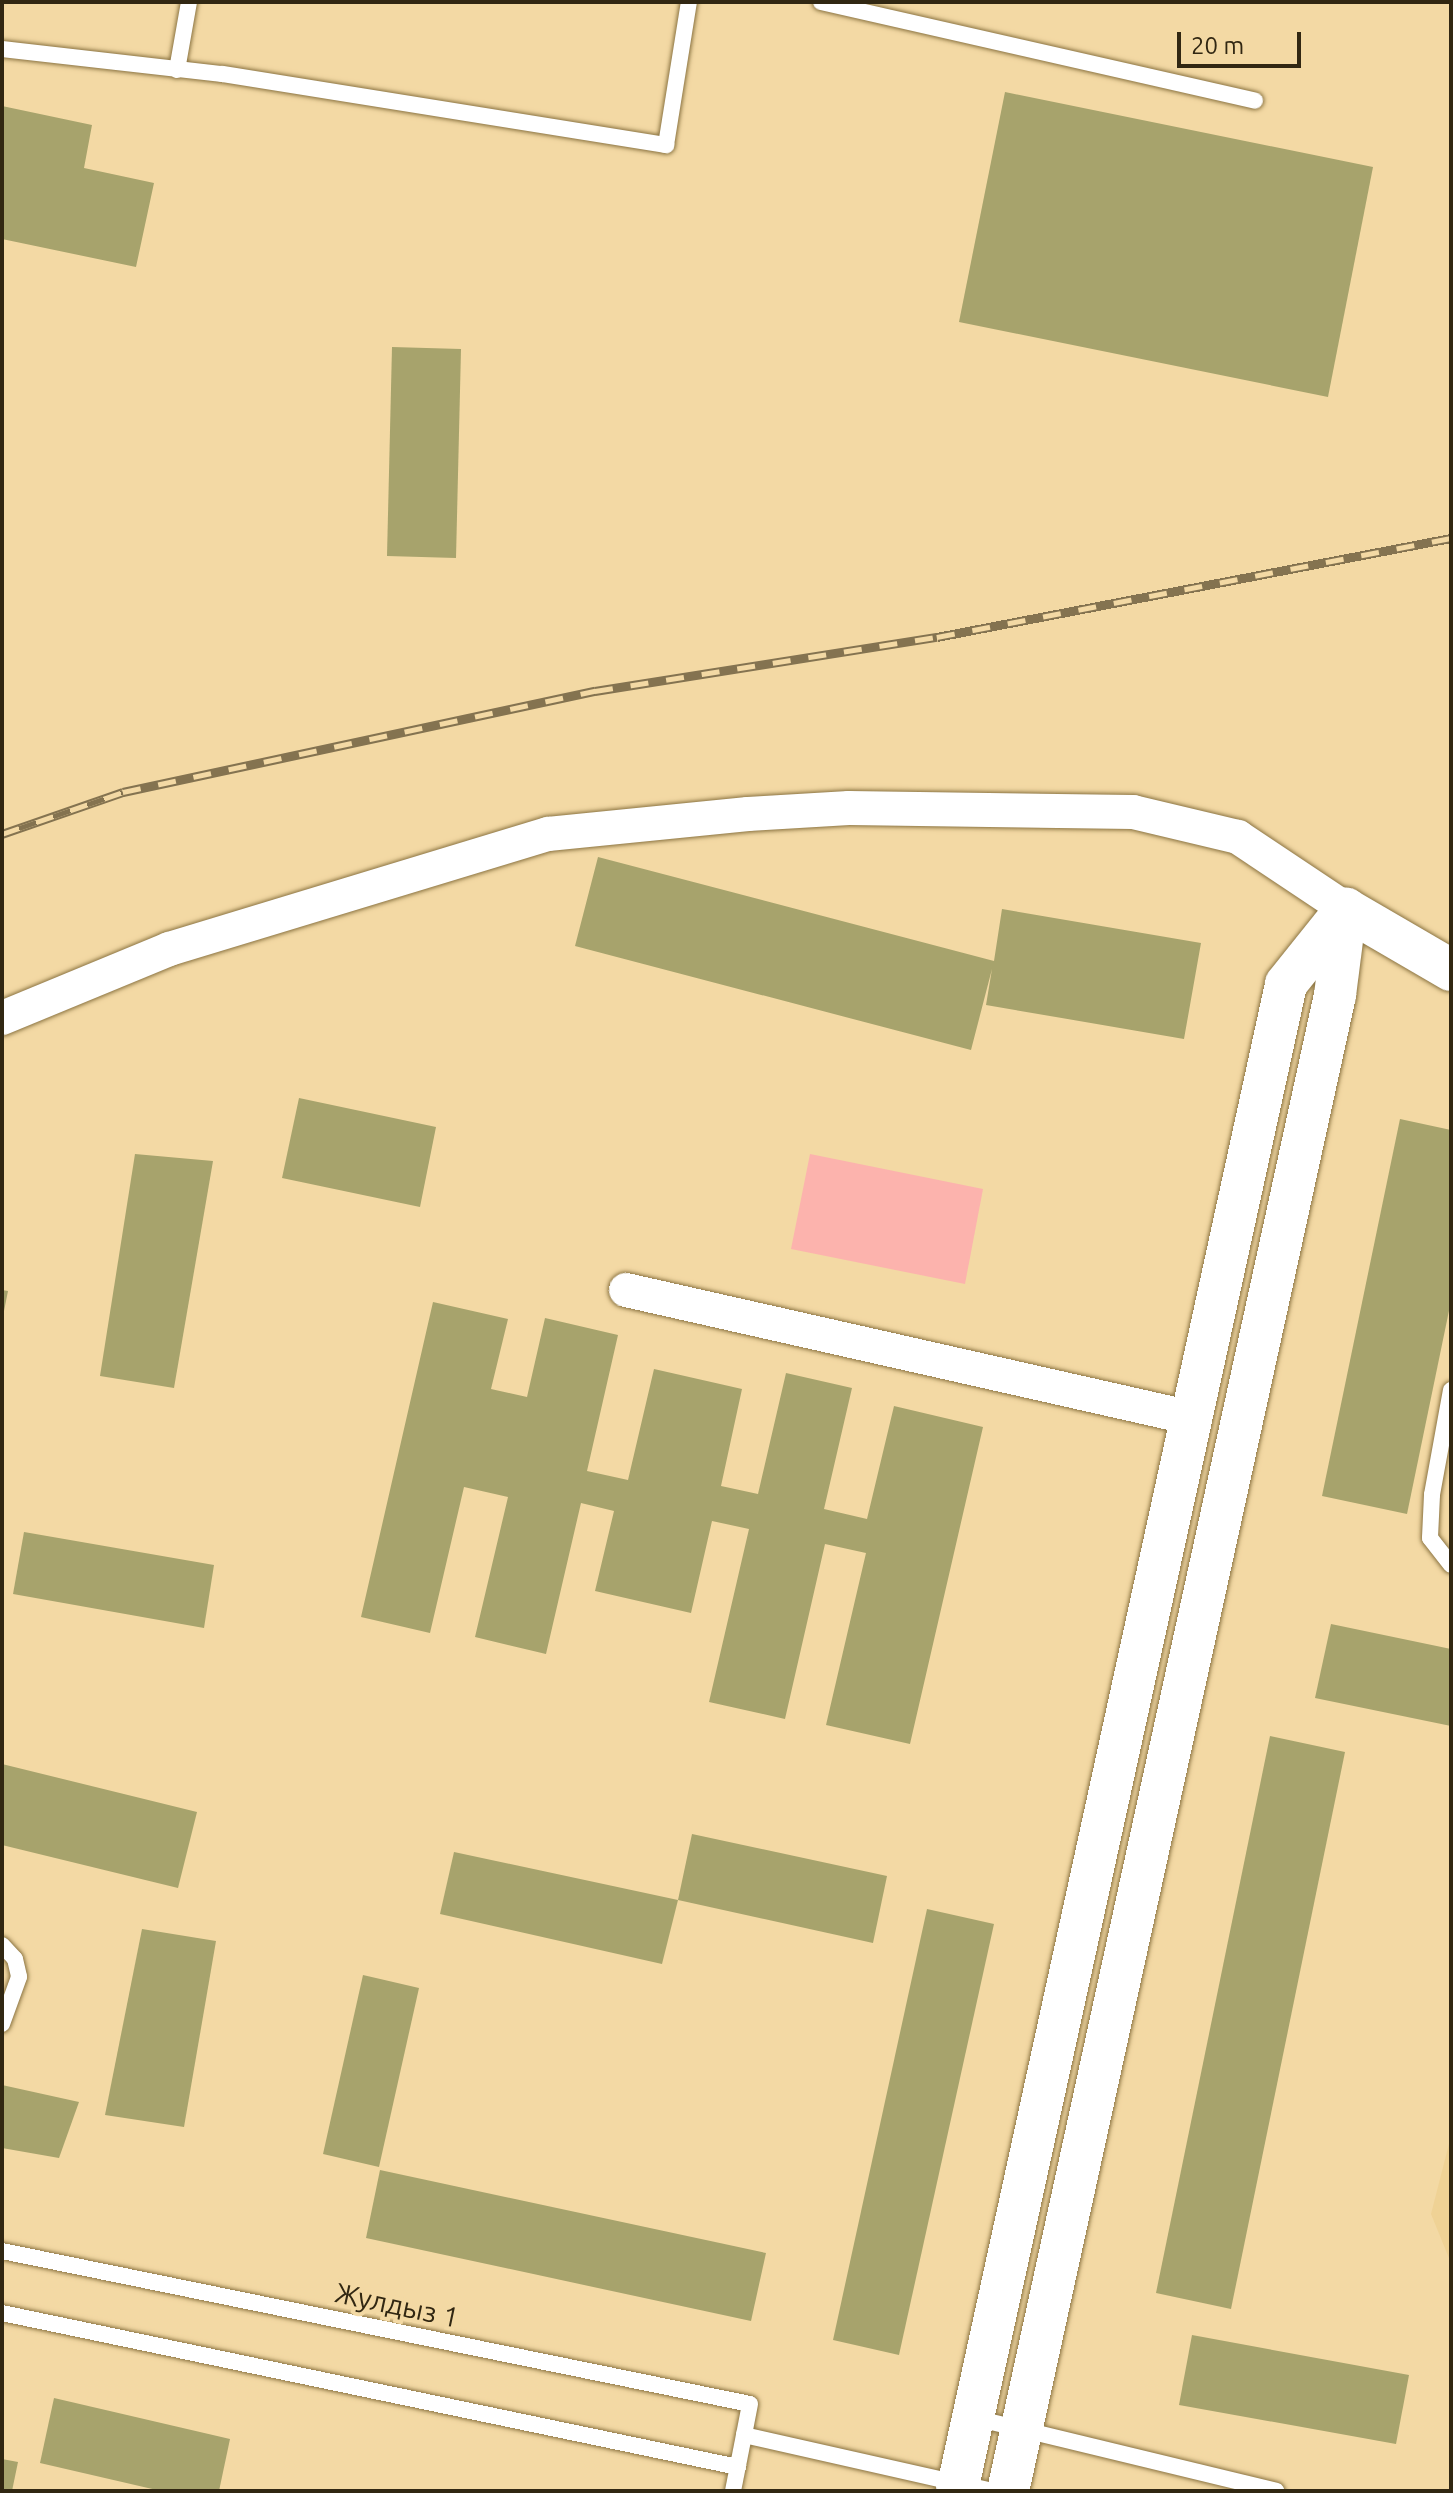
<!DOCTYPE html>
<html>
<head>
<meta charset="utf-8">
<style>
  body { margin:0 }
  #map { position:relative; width:1453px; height:2493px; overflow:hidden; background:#f3d9a4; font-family:Ubuntu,sans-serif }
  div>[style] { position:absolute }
  .built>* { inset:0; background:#efd295 }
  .green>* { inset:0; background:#fcb3ad }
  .building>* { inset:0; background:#a7a36c }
  .roads { filter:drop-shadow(0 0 2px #8b7442) drop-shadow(0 0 2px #8b7442) }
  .service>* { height:16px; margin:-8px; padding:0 8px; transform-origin:8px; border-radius:8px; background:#fff }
  .minor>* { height:34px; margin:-17px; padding:0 17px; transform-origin:17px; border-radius:17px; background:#fff }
  .tertiary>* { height:42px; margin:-21px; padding:0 21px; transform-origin:21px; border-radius:21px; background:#fff }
  .rail>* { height:9px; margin-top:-4.5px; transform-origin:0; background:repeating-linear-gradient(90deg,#f3d9a4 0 18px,#847350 0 36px); box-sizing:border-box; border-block:2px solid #847350 }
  span { translate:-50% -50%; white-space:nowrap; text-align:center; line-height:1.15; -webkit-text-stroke:8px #f3d9a4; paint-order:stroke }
  .street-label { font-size:28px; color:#312712 }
  .frame { position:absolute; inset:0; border:4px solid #312712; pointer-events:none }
  .scale { position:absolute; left:1177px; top:32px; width:124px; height:36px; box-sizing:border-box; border:4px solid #312712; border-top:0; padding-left:10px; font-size:24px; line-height:28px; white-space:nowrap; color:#312712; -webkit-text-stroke:6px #f3d9a4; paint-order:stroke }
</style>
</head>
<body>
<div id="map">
  <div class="built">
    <div style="clip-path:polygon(1451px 2136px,1451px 2263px,1431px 2214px)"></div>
  </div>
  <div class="green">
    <div style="clip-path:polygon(810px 1154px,983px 1189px,965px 1284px,791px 1249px)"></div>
  </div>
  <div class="building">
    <div style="clip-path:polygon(1005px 92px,1373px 167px,1328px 397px,959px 322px)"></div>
    <div style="clip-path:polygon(2px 106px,92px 125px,84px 168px,154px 183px,136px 267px,2px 239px)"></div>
    <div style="clip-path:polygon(392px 347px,461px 349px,456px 558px,387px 556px)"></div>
    <div style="clip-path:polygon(598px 857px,994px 961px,1002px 909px,1201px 943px,1184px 1039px,986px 1005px,992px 969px,971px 1050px,575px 946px)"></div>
    <div style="clip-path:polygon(299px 1098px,436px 1127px,420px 1207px,282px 1178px)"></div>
    <div style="clip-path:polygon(1400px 1119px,1451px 1130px,1451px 1301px,1407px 1514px,1322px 1496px)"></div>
    <div style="clip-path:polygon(135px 1154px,213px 1161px,174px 1388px,100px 1376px)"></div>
    <div style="clip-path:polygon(2px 1290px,8px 1291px,3px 1316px,2px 1316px)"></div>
    <div style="clip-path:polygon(433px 1302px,508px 1319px,491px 1389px,527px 1397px,545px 1318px,618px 1335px,587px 1471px,628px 1480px,654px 1369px,742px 1389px,721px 1486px,758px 1494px,786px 1373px,852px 1388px,824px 1509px,867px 1519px,894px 1406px,983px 1427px,910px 1744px,826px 1725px,866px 1553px,825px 1544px,785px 1719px,709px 1702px,749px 1529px,712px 1521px,691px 1613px,595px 1591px,614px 1511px,581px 1503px,546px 1654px,475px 1637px,508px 1497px,464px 1487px,430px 1633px,361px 1617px)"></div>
    <div style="clip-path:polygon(24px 1532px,214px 1565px,204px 1628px,13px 1594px)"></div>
    <div style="clip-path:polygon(1331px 1624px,1451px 1649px,1451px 1726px,1315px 1698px)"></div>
    <div style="clip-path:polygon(1270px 1736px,1345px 1752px,1231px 2309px,1156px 2293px)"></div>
    <div style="clip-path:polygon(2px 1764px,197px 1812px,178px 1888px,2px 1845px)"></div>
    <div style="clip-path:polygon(692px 1834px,887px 1876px,873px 1943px,678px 1900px)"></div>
    <div style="clip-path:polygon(454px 1852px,678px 1900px,662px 1964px,440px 1914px)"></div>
    <div style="clip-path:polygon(927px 1909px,994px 1924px,899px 2355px,833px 2340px)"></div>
    <div style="clip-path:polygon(142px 1929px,216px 1941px,184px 2127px,105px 2115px)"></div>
    <div style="clip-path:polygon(363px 1975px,419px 1988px,379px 2167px,323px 2154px)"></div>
    <div style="clip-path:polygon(2px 2085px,79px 2102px,59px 2158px,2px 2148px)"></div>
    <div style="clip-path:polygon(380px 2170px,766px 2253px,751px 2321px,366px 2238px)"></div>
    <div style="clip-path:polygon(1192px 2335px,1409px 2375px,1396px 2444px,1179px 2405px)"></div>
    <div style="clip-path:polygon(54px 2398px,230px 2439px,219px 2491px,161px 2491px,40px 2463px)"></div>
    <div style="clip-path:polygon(2px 2459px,18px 2462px,12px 2491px,2px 2491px)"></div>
  </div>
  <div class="roads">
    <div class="service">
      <div style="left:821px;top:2px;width:445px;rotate:12.8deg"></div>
      <div style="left:2px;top:49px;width:222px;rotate:6.5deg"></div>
      <div style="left:223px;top:74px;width:449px;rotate:9.1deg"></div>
      <div style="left:666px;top:145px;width:145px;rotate:-80.9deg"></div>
      <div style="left:177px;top:70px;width:69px;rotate:-80deg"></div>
      <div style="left:1451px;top:1390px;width:107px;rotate:100.3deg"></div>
      <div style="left:1432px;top:1495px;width:43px;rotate:92.7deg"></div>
      <div style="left:1430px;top:1538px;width:34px;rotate:52deg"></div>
      <div style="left:2px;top:1945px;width:19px;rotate:47deg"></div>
      <div style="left:15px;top:1959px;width:18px;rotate:77deg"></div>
      <div style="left:19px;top:1977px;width:50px;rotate:109.9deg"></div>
      <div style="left:2px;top:2251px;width:763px;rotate:11.56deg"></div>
      <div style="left:750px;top:2404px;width:32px;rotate:101deg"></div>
      <div style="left:744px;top:2435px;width:254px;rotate:12.7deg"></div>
      <div style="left:2px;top:2313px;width:752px;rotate:11.82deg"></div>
      <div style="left:975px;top:2418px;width:310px;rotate:13.6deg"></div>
      <div style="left:733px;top:2491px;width:57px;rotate:-78.9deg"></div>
    </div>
    <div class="minor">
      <div style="left:2px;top:1018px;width:181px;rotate:-22.4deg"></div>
      <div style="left:169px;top:949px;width:396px;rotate:-16.9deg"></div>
      <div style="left:548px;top:834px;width:201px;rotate:-5.7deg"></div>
      <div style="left:748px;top:814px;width:101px;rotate:-3.4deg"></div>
      <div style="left:849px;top:808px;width:284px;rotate:0.8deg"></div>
      <div style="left:1133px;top:812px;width:108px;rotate:13.4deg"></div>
      <div style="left:1238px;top:837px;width:130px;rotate:33.7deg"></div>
      <div style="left:626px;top:1290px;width:580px;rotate:12.74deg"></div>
    </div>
    <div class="tertiary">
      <div style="left:1346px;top:909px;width:121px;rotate:30.2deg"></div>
      <div style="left:957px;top:2491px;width:1542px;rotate:-77.68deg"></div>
      <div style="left:1286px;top:984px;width:96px;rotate:-51.3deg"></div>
      <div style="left:1008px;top:2491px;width:1531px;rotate:-77.67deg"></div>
      <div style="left:1335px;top:995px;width:87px;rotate:-82.7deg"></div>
    </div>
  </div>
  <div class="rail">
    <div style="left:2px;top:834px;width:128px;rotate:-19.1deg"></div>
    <div style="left:123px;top:792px;width:483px;rotate:-12.1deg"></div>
    <div style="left:595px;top:691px;width:346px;rotate:-9deg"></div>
    <div style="left:937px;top:637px;width:523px;rotate:-10.9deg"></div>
  </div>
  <div class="street-label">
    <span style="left:397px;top:2305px;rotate:12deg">Жулдыз 1</span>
  </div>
  <div class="frame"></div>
  <div class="scale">20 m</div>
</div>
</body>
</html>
